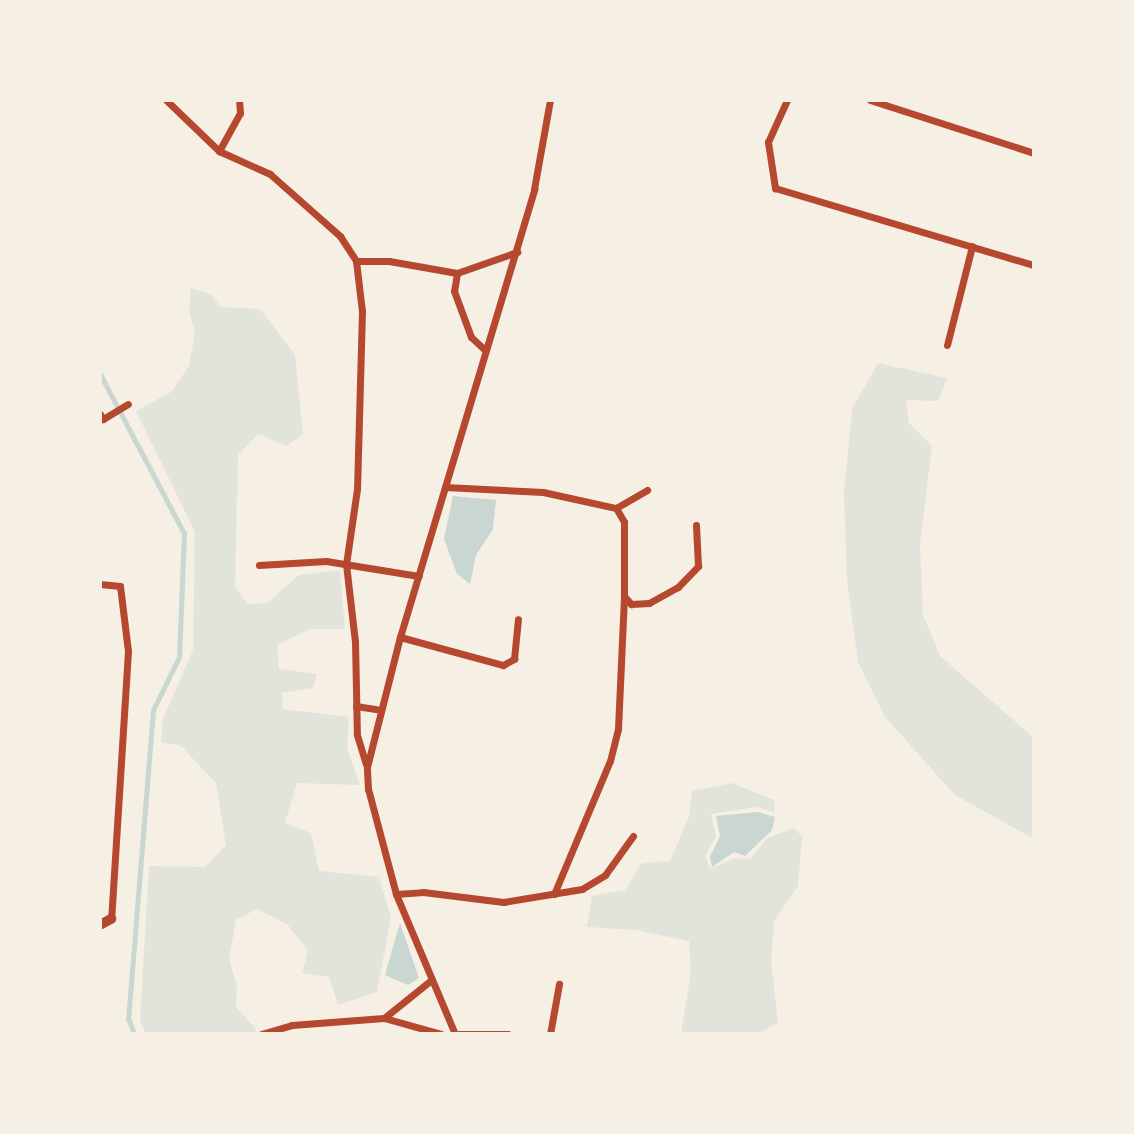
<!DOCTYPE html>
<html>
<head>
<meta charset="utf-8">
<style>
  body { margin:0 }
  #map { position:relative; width:1134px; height:1134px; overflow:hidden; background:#f6efe4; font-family:Signika,sans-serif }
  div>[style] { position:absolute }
  .green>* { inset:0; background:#e2e4dc }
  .water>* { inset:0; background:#c9d6d2 }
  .stream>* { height:5px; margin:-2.5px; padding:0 2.5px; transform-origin:2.5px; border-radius:2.5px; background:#c9d6d2 }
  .minor>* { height:7px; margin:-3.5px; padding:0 3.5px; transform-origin:3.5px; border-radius:3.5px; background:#b5482f }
  .tertiary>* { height:10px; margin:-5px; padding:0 5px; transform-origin:5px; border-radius:5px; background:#b5482f }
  span { translate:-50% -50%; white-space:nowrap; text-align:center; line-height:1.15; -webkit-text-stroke:5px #f6efe4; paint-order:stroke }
  .frame { position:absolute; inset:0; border:102px solid #f6efe4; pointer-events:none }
</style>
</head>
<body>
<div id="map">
  <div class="green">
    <div style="clip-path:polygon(191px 288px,210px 294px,221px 307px,260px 309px,295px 355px,303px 434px,287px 446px,258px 434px,238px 455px,235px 586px,247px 604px,267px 603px,299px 575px,340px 570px,345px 629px,310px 629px,277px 645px,279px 669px,317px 674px,313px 688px,282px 693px,283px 709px,349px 717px,347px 748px,360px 785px,297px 783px,285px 823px,311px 833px,319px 871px,379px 877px,391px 917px,377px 992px,338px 1005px,329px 977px,302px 973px,308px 951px,287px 924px,257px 909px,236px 920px,229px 959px,237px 985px,236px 1007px,256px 1029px,255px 1034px,146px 1034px,140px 1021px,149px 866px,205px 867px,226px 845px,216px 783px,181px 746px,161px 742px,163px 719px,193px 650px,195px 532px,136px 411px,171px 392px,189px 366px,195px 333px,189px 312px)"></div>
    <div style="clip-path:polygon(878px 363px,947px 378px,938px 401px,906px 400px,909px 423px,932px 446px,920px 544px,923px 615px,940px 656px,1034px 738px,1034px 839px,955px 795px,885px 717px,858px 662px,847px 581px,844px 492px,852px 409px)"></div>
    <div style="clip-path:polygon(732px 783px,774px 800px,775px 813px,757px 807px,711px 814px,716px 837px,705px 856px,710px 869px,735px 858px,750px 859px,766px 839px,793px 828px,802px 836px,798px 886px,774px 921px,771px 962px,778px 1022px,759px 1034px,681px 1034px,691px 971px,689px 941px,636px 930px,587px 927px,592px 896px,625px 890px,642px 863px,670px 861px,689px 817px,692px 791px)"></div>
  </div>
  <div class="water">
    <div style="clip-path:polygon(453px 496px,496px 500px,493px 529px,476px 555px,470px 584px,457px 574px,444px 539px)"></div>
    <div style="clip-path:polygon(758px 812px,775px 817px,772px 830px,745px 856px,734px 852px,712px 867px,710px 857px,720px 836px,716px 816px)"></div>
    <div style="clip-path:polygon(400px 923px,419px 978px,408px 985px,385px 975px)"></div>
  </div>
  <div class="stream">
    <div style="left:100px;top:374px;width:180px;rotate:62.2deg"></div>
    <div style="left:184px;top:533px;width:124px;rotate:92.3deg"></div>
    <div style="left:179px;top:657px;width:59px;rotate:116.1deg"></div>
    <div style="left:153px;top:710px;width:309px;rotate:94.6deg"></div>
    <div style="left:128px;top:1018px;width:17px;rotate:69deg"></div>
  </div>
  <div class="minor">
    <div style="left:166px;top:100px;width:74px;rotate:43.9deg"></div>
    <div style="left:219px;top:151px;width:56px;rotate:24.3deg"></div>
    <div style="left:270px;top:174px;width:94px;rotate:41.5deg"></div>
    <div style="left:340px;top:236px;width:30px;rotate:57deg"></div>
    <div style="left:356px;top:261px;width:33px"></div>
    <div style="left:389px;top:261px;width:69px;rotate:10deg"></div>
    <div style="left:457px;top:273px;width:64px;rotate:-19.3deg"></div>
    <div style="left:787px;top:100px;width:46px;rotate:114.3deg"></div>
    <div style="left:768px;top:142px;width:47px;rotate:81.3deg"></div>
    <div style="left:775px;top:188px;width:270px;rotate:16.6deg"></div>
    <div style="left:870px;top:100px;width:172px;rotate:17.9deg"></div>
    <div style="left:219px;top:151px;width:43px;rotate:-61.1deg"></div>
    <div style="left:240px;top:113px;width:13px;rotate:-94deg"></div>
    <div style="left:356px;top:261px;width:50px;rotate:83.2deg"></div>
    <div style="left:362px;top:311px;width:178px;rotate:91.6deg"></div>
    <div style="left:357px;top:489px;width:76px;rotate:98.3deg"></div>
    <div style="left:346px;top:564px;width:79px;rotate:83.4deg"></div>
    <div style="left:355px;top:642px;width:93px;rotate:88.8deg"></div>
    <div style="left:357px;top:735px;width:30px;rotate:73deg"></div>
    <div style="left:457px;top:273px;width:18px;rotate:99deg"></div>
    <div style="left:454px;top:291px;width:49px;rotate:69.7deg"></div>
    <div style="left:471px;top:337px;width:18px;rotate:43deg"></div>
    <div style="left:947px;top:345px;width:102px;rotate:-75.8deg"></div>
    <div style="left:100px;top:414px;width:6px;rotate:59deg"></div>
    <div style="left:103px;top:419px;width:29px;rotate:-31deg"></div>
    <div style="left:445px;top:487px;width:98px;rotate:2.9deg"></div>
    <div style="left:543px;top:492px;width:75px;rotate:12.4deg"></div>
    <div style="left:616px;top:508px;width:36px;rotate:-30deg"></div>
    <div style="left:616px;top:508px;width:16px;rotate:60deg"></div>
    <div style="left:624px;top:522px;width:74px;rotate:90deg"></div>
    <div style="left:624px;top:596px;width:11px;rotate:49deg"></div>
    <div style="left:631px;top:604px;width:18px;rotate:-3deg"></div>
    <div style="left:649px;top:603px;width:33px;rotate:-29deg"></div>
    <div style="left:678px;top:587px;width:29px;rotate:-46deg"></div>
    <div style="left:698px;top:566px;width:41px;rotate:-92.8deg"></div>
    <div style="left:259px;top:565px;width:67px;rotate:-3.4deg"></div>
    <div style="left:326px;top:561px;width:94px;rotate:9.2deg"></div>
    <div style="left:100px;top:584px;width:20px;rotate:6deg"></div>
    <div style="left:120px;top:586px;width:65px;rotate:83deg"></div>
    <div style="left:128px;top:651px;width:269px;rotate:93.6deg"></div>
    <div style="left:400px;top:637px;width:107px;rotate:15.2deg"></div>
    <div style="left:503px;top:665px;width:13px;rotate:-29deg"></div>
    <div style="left:514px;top:659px;width:40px;rotate:-84.3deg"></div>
    <div style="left:356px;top:706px;width:25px;rotate:9deg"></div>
    <div style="left:396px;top:894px;width:27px;rotate:-4deg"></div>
    <div style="left:423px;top:892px;width:81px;rotate:7.1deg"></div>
    <div style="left:503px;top:902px;width:80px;rotate:-9.3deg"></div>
    <div style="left:582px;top:889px;width:27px;rotate:-31deg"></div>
    <div style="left:605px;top:875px;width:48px;rotate:-54.3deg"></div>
    <div style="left:554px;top:894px;width:144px;rotate:-67.2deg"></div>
    <div style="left:610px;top:761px;width:33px;rotate:-76deg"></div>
    <div style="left:618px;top:729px;width:133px;rotate:-87.4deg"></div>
    <div style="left:384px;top:1018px;width:59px;rotate:15.7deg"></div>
    <div style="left:261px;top:1034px;width:32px;rotate:-16deg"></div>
    <div style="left:292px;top:1025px;width:92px;rotate:-4.4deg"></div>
    <div style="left:384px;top:1018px;width:59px;rotate:-38.8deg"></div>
    <div style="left:455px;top:1034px;width:152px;rotate:-112.9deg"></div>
    <div style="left:396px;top:894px;width:109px;rotate:-104.9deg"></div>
    <div style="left:368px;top:789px;width:22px;rotate:-93deg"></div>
    <div style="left:367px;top:767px;width:134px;rotate:-75.8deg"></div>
    <div style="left:400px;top:637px;width:468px;rotate:-73.3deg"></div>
    <div style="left:534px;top:189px;width:90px;rotate:-79.8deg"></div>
    <div style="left:459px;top:1034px;width:49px"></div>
    <div style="left:550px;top:1034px;width:51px;rotate:-79.8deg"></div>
  </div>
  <div class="tertiary">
    <div style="left:100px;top:925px;width:13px;rotate:-29deg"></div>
  </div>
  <div class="frame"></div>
</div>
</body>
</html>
